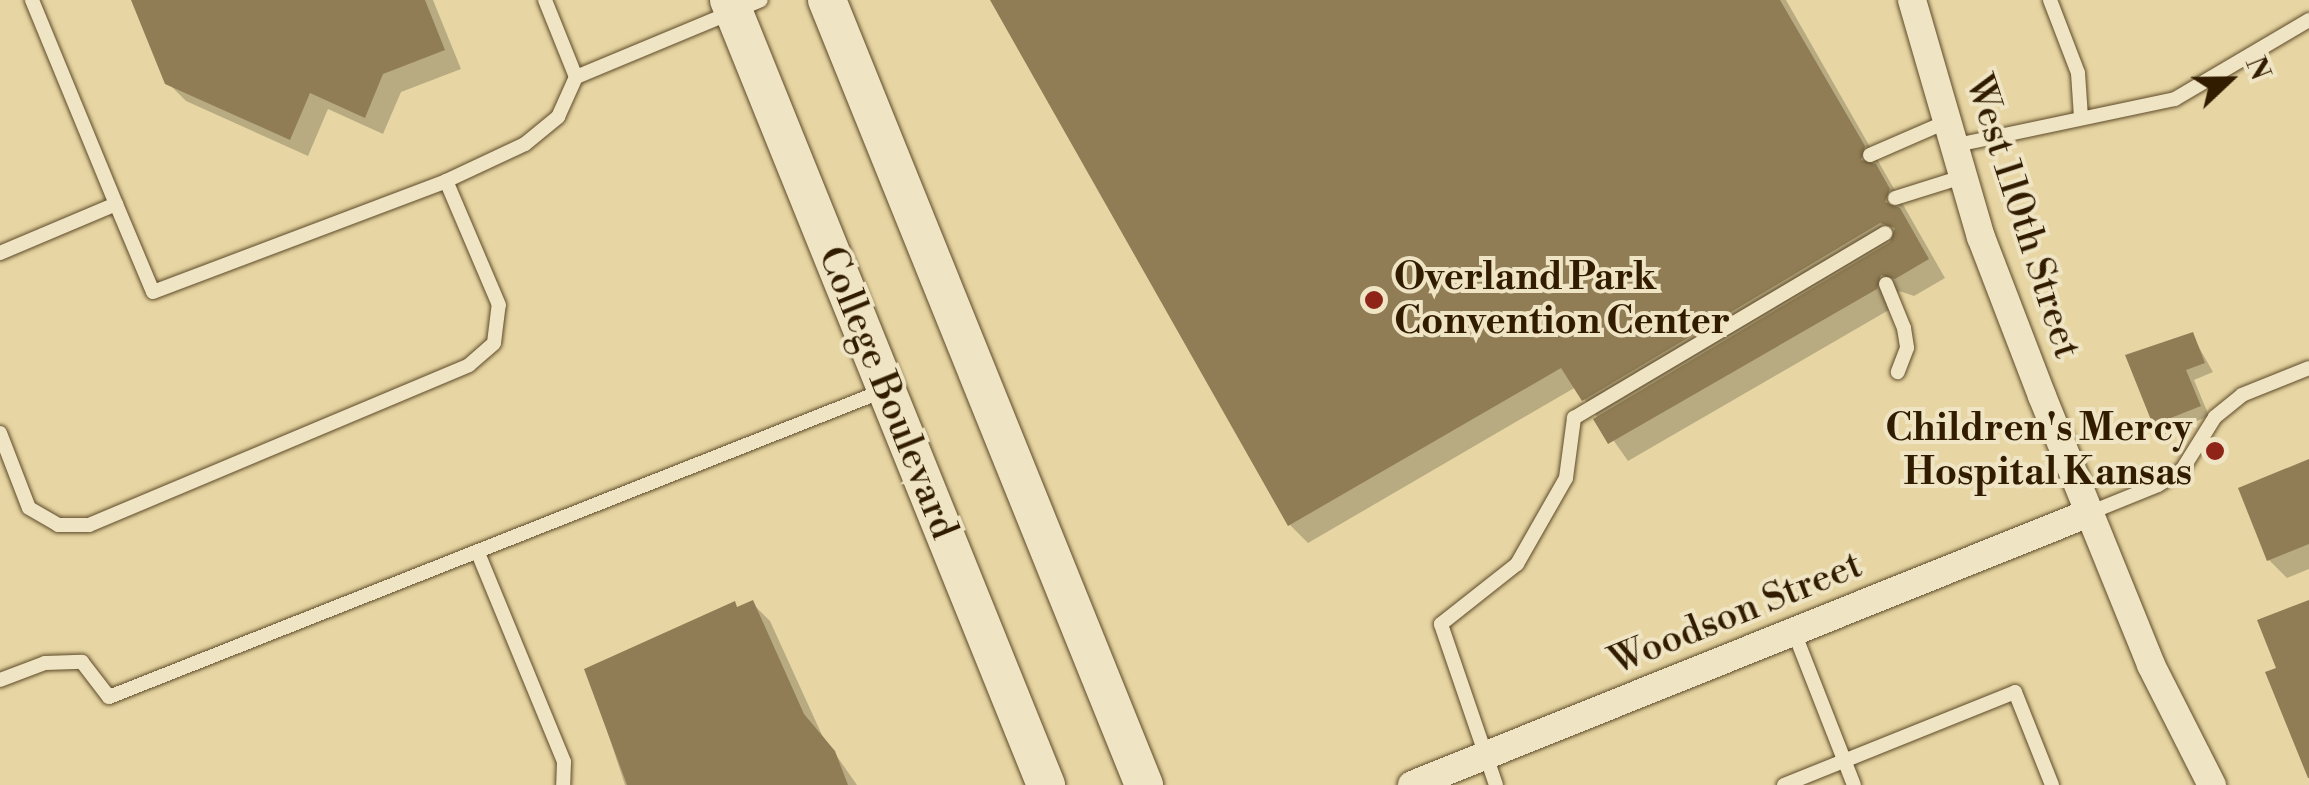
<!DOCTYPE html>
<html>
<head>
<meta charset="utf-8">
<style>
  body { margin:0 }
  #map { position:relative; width:2309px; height:785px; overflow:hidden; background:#e7d6a3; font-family:"Libre Bodoni",serif }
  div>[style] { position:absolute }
  .shadow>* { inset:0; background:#0003 }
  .building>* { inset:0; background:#907d55 }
  .roads { filter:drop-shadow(0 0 2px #5e4a29) drop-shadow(0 0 2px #5e4a29) }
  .lane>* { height:14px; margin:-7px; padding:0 7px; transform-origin:7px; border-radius:7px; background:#efe4c3 }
  .street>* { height:28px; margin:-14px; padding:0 14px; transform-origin:14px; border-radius:14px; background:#efe4c3 }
  .secondary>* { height:38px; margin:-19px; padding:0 19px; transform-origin:19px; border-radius:19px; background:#efe4c3 }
  .dots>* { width:28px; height:28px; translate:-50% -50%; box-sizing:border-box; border:5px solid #efe4c3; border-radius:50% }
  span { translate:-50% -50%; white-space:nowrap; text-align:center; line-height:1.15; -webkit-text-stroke:8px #efe4c3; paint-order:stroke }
  .street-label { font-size:38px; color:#311c00 }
  .poi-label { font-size:38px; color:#311c00; font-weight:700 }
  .left { translate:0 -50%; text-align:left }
  .right { translate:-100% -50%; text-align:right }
  .north { position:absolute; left:2179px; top:30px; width:100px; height:100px; -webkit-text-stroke:8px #efe4c3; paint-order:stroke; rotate:68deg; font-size:28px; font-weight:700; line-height:40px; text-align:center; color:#311c00 }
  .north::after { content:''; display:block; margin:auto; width:35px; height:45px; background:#311c00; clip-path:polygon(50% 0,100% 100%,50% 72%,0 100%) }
</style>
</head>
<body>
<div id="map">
  <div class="shadow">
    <div style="clip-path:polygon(134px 0,433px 0,461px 69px,401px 92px,383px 134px,328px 109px,308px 156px,186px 101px,167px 82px)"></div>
    <div style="clip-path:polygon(993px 0,1786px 0,1945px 278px,1914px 296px,1899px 291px,1894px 307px,1628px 461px,1576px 387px,1308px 543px,1290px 525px)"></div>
    <div style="clip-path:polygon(2192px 335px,2213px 372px,2194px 380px,2209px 416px,2165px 434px,2155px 424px)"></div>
    <div style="clip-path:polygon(2309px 462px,2309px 569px,2287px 578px,2269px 560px)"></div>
    <div style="clip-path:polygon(752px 603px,770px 621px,822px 735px,857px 785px,625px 785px,587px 670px)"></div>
  </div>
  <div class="building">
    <div style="clip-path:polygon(131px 0,425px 0,445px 50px,383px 74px,365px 118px,310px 93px,290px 140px,165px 84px)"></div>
    <div style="clip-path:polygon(990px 0,1780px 0,1865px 146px,1861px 160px,1876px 164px,1890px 189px,1885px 202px,1900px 208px,1929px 259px,1895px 279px,1881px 275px,1877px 289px,1608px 444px,1593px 419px,1890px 242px,1895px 228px,1880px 223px,1582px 401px,1561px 368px,1288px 526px)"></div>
    <div style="clip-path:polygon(2193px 332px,2205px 363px,2186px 370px,2201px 406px,2153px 425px,2125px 355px)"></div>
    <div style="clip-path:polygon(2309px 459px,2309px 544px,2267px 561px,2238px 488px)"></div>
    <div style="clip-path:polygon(753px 600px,804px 714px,835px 751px,848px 785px,627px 785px,584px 669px,735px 601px,737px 607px)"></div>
    <div style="clip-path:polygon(2309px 600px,2309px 778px,2308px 778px,2265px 672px,2276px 668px,2257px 620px)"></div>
  </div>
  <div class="roads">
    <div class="lane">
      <div style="left:545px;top:0;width:83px;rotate:68.1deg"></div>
      <div style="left:2050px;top:0;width:78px;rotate:69deg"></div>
      <div style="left:2078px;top:73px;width:44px;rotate:86.1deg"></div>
      <div style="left:1952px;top:146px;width:228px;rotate:-11.9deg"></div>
      <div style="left:2175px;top:99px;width:156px;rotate:-30.5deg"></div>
      <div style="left:1870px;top:155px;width:83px;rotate:-23.5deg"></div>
      <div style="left:1895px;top:198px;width:70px;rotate:-17.4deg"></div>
      <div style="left:116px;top:204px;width:95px;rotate:67.2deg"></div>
      <div style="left:153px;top:292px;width:313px;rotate:-20.7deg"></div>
      <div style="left:0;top:253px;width:126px;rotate:-22.9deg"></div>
      <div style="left:116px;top:204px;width:221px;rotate:-112.4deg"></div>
      <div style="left:1886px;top:284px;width:48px;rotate:67.8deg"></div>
      <div style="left:1904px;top:328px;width:20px;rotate:81deg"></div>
      <div style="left:1907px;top:348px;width:26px;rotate:111deg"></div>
      <div style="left:0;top:433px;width:80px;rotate:68.9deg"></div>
      <div style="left:29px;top:508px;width:34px;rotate:30deg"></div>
      <div style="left:58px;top:525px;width:31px"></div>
      <div style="left:89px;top:525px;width:412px;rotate:-22.8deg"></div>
      <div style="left:469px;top:365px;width:33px;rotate:-41deg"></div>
      <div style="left:494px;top:343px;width:38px;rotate:-83deg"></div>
      <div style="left:499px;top:305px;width:135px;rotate:-113.1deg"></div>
      <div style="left:446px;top:181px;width:87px;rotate:-25.1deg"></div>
      <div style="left:525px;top:144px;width:43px;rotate:-39.3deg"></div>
      <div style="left:558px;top:117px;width:44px;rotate:-65.8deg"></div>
      <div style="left:576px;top:77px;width:200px;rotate:-22.6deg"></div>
      <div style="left:2089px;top:513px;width:74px;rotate:-22.1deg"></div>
      <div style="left:2158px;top:485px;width:28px;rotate:-32deg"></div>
      <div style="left:2182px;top:470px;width:62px;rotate:-58.1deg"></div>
      <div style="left:2215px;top:417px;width:35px;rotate:-39deg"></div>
      <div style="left:2242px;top:395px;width:72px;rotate:-21.9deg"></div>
      <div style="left:478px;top:553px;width:226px;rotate:67.6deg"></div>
      <div style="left:564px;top:762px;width:23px;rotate:92deg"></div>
      <div style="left:1794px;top:632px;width:164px;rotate:68.6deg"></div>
      <div style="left:0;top:680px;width:48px;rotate:-20.7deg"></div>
      <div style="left:45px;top:663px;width:37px;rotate:-2deg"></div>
      <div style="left:82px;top:662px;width:44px;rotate:52.4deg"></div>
      <div style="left:109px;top:697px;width:835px;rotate:-21.58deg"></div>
      <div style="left:1496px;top:785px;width:170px;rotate:-108.9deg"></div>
      <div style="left:1441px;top:624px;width:97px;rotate:-38.3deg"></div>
      <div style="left:1517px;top:564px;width:99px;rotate:-60.3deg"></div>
      <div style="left:1566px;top:478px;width:61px;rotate:-82.4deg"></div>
      <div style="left:1574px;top:418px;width:362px;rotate:-30.7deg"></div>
      <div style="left:1784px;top:785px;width:249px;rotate:-21.9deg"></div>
      <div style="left:2015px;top:692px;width:100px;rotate:68.3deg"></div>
    </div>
    <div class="street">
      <div style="left:1912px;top:0;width:247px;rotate:73.8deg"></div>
      <div style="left:1981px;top:237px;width:170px;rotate:69deg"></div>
      <div style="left:2042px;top:396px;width:290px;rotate:67.9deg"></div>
      <div style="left:2151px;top:665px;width:135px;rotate:63.1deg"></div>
      <div style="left:1412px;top:785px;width:730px;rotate:-21.89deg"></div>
    </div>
    <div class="secondary">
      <div style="left:729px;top:0;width:847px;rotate:68.01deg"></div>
      <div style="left:827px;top:0;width:847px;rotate:68.01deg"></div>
    </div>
  </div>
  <div class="dots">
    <div style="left:1374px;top:300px;background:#8f2418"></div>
    <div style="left:2215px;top:451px;background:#8f2418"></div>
  </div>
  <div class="street-label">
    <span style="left:2022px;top:217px;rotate:72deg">West 110th Street</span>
    <span style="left:887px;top:393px;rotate:68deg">College Boulevard</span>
    <span style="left:1736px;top:614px;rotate:-22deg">Woodson Street</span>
  </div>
  <div class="poi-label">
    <span class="left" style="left:1394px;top:300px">Overland Park<br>Convention Center</span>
    <span class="right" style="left:2192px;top:451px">Children's Mercy<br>Hospital Kansas</span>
  </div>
  <div class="north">N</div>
</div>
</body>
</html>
